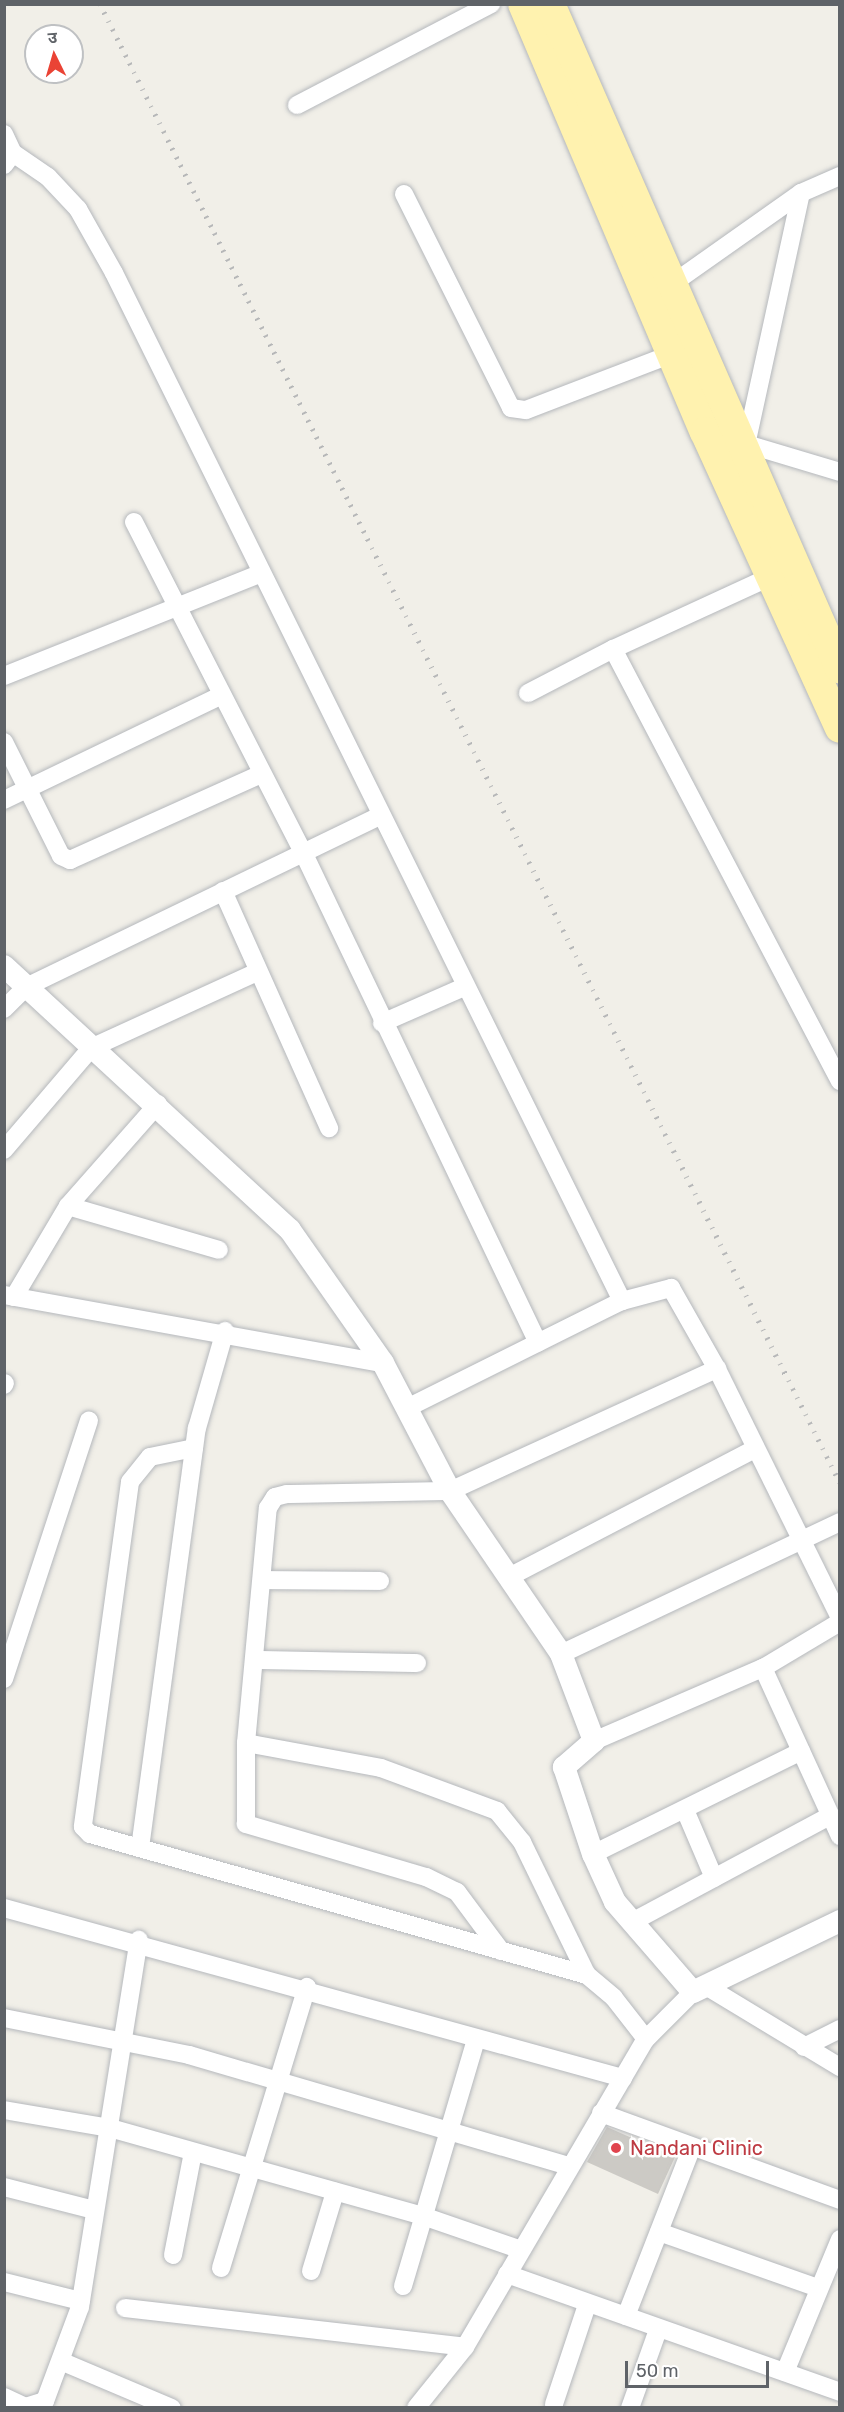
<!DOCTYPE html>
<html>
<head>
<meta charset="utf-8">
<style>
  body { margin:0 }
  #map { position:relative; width:844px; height:2412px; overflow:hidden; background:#f1efe8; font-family:Rubik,"Noto Sans Devanagari",sans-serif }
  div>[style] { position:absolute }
  .building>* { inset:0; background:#cccac5 }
  .roads { filter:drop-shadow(0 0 2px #b5b8bc) drop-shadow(0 0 2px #b5b8bc) }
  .minor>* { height:18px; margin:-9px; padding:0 9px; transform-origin:9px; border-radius:9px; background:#fff }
  .tertiary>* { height:22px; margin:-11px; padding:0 11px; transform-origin:11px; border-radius:11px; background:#fff }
  .primary>* { height:30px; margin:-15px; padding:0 15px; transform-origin:15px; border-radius:15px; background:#fff2af }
  .rail>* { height:4.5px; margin-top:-2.25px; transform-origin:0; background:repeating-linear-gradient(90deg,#b6b7b8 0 1.5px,transparent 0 9.5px) }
  .dots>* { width:16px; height:16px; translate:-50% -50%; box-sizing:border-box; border:3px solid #fff; border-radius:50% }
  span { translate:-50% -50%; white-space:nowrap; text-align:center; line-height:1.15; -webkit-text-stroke:5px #fff; paint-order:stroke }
  .health-label { font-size:20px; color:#be3a42 }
  .left { translate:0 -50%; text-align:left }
  .frame { position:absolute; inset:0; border:6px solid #5f6368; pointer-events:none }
  .north { position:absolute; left:24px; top:24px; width:60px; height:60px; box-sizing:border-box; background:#fff; border:2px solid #bfc1c3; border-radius:50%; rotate:355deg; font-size:16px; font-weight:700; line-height:24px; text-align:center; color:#5f6368 }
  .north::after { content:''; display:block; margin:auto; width:21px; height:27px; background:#ea4335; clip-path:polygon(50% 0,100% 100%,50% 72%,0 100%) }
  .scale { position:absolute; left:625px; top:2361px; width:144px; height:27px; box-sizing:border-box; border:3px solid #5f6368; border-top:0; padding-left:8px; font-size:18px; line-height:21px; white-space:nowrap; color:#5f6368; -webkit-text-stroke:4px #fff; paint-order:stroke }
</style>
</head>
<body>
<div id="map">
  <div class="building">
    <div style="clip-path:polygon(607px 2127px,675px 2157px,658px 2194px,587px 2162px)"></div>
  </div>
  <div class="roads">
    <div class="minor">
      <div style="left:297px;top:105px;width:219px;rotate:-27.5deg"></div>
      <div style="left:4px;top:134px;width:21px;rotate:65deg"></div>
      <div style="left:13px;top:153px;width:15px;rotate:127deg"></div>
      <div style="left:13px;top:153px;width:42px;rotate:34.4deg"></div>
      <div style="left:48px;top:177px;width:44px;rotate:46.8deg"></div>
      <div style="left:78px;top:209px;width:73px;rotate:60.6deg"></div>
      <div style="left:114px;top:273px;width:1147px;rotate:63.7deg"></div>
      <div style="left:404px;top:194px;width:239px;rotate:63.4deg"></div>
      <div style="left:511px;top:408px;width:15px;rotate:8deg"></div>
      <div style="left:526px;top:410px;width:156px;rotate:-21deg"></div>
      <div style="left:672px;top:284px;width:158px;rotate:-35.2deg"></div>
      <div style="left:801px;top:193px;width:43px;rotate:-23.6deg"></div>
      <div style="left:740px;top:442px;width:104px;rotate:16.7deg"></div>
      <div style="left:746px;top:445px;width:258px;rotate:-77.7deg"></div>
      <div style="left:134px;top:522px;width:371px;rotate:62.9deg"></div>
      <div style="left:303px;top:852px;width:544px;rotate:64.42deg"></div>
      <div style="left:772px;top:576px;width:175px;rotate:155.3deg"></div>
      <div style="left:613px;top:649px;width:488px;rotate:62.3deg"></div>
      <div style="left:4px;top:676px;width:275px;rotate:-21.8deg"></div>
      <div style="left:528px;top:693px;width:96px;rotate:-27.4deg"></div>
      <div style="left:4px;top:742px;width:127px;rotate:63.4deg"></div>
      <div style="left:61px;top:856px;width:10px;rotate:24deg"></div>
      <div style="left:70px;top:860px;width:209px;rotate:-24.2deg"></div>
      <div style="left:4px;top:800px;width:240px;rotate:-25.7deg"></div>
      <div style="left:223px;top:891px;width:260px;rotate:65.9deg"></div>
      <div style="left:4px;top:1009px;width:31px;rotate:-45deg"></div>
      <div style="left:26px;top:987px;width:393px;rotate:-25.8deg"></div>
      <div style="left:382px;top:1023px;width:90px;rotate:-23.7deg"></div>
      <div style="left:4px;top:1150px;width:134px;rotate:-49.5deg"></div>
      <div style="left:91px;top:1048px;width:183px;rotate:-24.6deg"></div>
      <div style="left:68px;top:1206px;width:157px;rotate:16.2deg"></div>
      <div style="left:4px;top:1295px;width:385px;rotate:10.2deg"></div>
      <div style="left:14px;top:1297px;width:106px;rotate:-59.3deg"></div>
      <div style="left:68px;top:1206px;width:136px;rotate:-48.6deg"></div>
      <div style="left:4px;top:1385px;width:2px;rotate:-63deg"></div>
      <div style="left:407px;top:1408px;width:240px;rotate:-26.5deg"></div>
      <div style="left:622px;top:1301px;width:51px;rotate:-14.9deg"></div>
      <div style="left:671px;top:1288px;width:93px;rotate:60.4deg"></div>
      <div style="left:717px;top:1369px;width:278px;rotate:63.7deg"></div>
      <div style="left:194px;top:1448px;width:45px;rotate:168.4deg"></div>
      <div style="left:150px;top:1457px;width:32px;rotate:129deg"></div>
      <div style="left:130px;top:1482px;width:348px;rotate:97.8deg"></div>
      <div style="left:83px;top:1827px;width:10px;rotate:45deg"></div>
      <div style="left:90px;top:1834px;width:517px;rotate:15.84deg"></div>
      <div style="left:587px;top:1975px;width:35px;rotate:40deg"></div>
      <div style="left:614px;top:1998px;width:52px;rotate:52deg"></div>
      <div style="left:509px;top:1577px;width:277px;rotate:-27.5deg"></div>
      <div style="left:263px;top:1580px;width:117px;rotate:0.5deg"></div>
      <div style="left:561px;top:1654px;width:309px;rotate:-25.3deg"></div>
      <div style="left:257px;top:1660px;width:160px;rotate:1.1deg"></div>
      <div style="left:763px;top:1668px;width:185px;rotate:65.4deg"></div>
      <div style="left:4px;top:1679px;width:272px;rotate:-71.8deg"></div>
      <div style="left:594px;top:1741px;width:184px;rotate:-23.4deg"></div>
      <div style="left:763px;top:1668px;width:90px;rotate:-30.9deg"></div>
      <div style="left:246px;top:1743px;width:137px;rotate:10.5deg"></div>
      <div style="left:381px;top:1768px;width:124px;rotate:20.3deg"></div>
      <div style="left:497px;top:1811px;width:40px;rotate:51deg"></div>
      <div style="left:522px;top:1842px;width:148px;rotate:64deg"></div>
      <div style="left:685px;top:1810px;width:74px;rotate:66.9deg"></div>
      <div style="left:140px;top:1848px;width:424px;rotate:-82.3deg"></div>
      <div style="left:197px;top:1428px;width:101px;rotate:-73.9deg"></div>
      <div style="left:593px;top:1854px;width:232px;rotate:-26.3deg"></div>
      <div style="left:4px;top:1908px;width:642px;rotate:15.36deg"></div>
      <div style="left:632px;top:1922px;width:225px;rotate:-28.2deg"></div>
      <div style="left:501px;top:1951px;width:74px;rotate:-126.7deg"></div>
      <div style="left:457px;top:1892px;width:34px;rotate:-154deg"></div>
      <div style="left:426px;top:1877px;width:188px;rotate:-163.6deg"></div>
      <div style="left:246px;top:1824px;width:81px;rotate:-90deg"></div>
      <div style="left:246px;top:1743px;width:236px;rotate:-84.7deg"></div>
      <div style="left:268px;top:1508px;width:13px;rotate:-58deg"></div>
      <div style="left:275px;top:1497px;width:12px;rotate:-14deg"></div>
      <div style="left:287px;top:1494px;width:163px;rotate:-1.1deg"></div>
      <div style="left:450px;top:1491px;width:294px;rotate:-24.6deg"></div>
      <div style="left:706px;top:1986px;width:157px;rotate:31.2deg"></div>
      <div style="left:4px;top:2018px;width:189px;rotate:11.3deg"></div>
      <div style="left:189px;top:2055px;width:395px;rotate:16.3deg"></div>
      <div style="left:804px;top:2047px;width:40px;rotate:-26.6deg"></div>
      <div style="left:4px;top:2110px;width:108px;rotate:9.6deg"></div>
      <div style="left:110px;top:2128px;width:322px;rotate:15.7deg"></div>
      <div style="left:420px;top:2215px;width:105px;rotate:19deg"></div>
      <div style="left:601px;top:2113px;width:254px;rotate:20deg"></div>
      <div style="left:4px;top:2187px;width:93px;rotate:14.3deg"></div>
      <div style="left:659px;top:2232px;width:169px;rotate:19.4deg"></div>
      <div style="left:173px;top:2255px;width:105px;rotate:-79deg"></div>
      <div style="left:221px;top:2268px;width:294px;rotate:-73deg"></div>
      <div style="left:311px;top:2271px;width:83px;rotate:-73.1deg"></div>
      <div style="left:507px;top:2274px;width:353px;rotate:19.5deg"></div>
      <div style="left:4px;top:2282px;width:79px;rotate:13.9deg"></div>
      <div style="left:403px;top:2286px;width:258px;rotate:-73.5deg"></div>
      <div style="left:125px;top:2308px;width:342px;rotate:6.5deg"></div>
      <div style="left:626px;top:2316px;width:181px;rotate:-68.7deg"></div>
      <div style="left:63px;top:2362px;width:118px;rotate:22.9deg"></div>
      <div style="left:785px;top:2372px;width:144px;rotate:-67.5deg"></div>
      <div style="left:4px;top:2397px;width:23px;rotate:25deg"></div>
      <div style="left:25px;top:2407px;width:21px;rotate:-17deg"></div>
      <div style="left:45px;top:2401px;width:100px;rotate:-69.6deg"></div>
      <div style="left:80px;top:2307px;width:372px;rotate:-80.9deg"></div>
      <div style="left:554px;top:2404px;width:104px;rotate:-71.6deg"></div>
      <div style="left:416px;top:2408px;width:78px;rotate:-51.2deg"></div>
      <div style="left:465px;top:2347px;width:357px;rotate:-59.6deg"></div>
      <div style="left:646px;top:2039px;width:66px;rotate:-45deg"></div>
      <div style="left:630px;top:2408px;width:83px;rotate:-70.3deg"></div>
    </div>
    <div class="tertiary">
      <div style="left:4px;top:966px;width:389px;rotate:42.7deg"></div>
      <div style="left:290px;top:1230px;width:162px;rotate:55deg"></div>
      <div style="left:383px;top:1363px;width:144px;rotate:62.4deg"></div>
      <div style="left:450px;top:1491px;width:197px;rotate:55.7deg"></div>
      <div style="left:561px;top:1654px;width:93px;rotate:69.2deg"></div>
      <div style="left:594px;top:1741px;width:40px;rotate:139deg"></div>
      <div style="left:564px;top:1767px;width:92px;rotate:71.6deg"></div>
      <div style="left:593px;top:1854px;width:53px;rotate:65.4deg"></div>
      <div style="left:615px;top:1902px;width:119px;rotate:49.1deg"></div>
      <div style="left:693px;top:1992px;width:163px;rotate:-25.8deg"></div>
    </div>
    <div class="primary">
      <div style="left:523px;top:4px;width:465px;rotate:67deg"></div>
      <div style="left:705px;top:432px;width:325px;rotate:65.5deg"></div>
      <div style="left:550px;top:4px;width:725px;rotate:66.41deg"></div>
    </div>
  </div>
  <div class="rail">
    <div style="left:100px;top:4px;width:1654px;rotate:63.42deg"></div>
  </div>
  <div class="dots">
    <div style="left:616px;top:2148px;background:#e0444e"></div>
  </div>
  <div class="health-label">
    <span class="left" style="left:630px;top:2148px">Nandani Clinic</span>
  </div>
  <div class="frame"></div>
  <div class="north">उ</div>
  <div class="scale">50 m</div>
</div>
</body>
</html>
